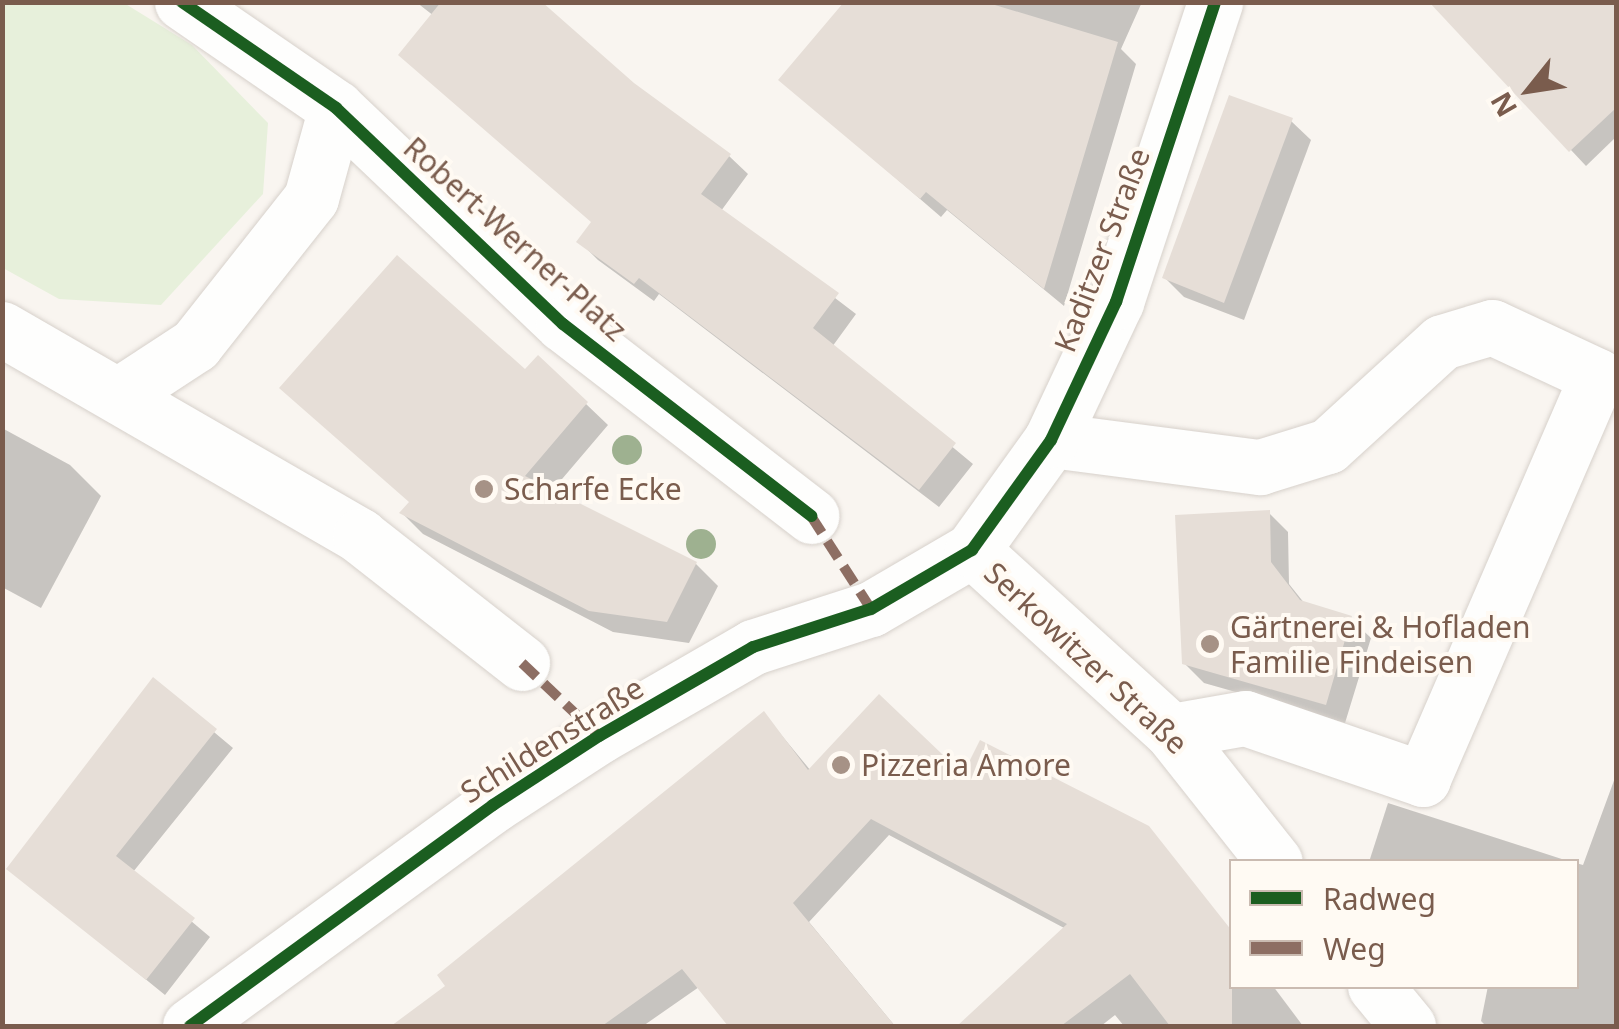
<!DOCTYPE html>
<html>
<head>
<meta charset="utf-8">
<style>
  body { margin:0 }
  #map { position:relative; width:1619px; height:1029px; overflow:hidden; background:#f9f5f0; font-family:"Noto Sans",sans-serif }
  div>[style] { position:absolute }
  .green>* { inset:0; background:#e7f0db }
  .shadow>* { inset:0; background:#0003 }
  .building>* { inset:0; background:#e6ded7 }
  .roads { filter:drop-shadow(0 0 2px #d7d1cb) drop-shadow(0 0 2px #d7d1cb) }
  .minor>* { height:55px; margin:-27.5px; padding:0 27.5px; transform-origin:27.5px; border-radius:27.5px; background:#fefefd }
  .quiet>* { height:10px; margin-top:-5px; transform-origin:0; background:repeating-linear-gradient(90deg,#8d6e63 0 20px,transparent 0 30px) }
  .cycleway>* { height:12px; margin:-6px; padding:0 6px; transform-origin:6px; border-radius:6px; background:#1b5e20 }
  .trees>* { width:30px; height:30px; margin:-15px; border-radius:50%; background:#9eb190 }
  .dots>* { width:28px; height:28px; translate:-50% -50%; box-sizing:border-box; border:5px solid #fffaf3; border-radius:50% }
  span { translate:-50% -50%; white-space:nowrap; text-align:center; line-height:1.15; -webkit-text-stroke:8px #fffaf3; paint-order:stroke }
  .street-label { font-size:30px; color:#7a5c4d }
  .poi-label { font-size:30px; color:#7a5c4d }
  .left { translate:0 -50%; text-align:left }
  .frame { position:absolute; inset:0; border:5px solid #7a5c4d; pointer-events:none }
  .legend { position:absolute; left:1229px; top:859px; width:350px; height:130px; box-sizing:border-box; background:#fffaf3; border:2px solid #cabbb1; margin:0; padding:12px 18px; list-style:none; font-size:30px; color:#7a5c4d }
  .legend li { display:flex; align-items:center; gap:20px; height:50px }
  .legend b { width:50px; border:2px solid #cabbb1 }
  .north { position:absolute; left:1479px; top:40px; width:100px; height:100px; -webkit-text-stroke:8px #fffaf3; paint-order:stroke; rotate:240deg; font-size:28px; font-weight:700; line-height:40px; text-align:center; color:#7a5c4d }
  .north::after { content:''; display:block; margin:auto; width:35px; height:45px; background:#7a5c4d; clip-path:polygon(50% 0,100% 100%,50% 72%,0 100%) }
</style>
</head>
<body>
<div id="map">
  <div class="green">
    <div style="clip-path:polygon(2px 3px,124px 3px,192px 45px,268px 123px,263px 194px,161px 305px,59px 299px,3px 268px)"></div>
  </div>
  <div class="shadow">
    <div style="clip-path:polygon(416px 2px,538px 2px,633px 85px,729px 156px,748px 174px,721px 211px,856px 314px,832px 347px,973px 464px,939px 507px,659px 294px,654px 301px,598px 260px,580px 242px,593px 223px,434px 16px)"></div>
    <div style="clip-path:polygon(840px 2px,1142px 2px,1121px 49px,1136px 64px,1064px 306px,947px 210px,941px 217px,782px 80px,844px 6px)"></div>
    <div style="clip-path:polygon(1432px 2px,1616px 2px,1616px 137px,1586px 166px)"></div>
    <div style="clip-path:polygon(1291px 121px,1311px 140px,1244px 320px,1184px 297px,1165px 278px)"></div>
    <div style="clip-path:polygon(525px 373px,586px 404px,608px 425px,551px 492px,696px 564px,718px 586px,689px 643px,613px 632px,423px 534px,402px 513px)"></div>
    <div style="clip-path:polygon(2px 428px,70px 465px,101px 496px,41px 608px,2px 587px)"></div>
    <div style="clip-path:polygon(1269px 513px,1288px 532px,1289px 584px,1305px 604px,1351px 619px,1371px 638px,1345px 723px,1204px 683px,1184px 663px)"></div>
    <div style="clip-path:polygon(153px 681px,233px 748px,133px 872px,210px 937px,165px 995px,10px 869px)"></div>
    <div style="clip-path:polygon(764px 714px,811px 771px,963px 778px,1148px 828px,1232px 932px,1232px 986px,1273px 986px,1303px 1026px,1124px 1026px,1115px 1015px,1101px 1026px,965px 1026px,1066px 929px,889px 835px,809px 922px,895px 1026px,822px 1026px,785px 982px,699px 987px,643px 1026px,395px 1026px,448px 987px)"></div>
    <div style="clip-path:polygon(1616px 775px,1616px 1026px,1486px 1026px,1481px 1021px,1488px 986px,1576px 986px,1576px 863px,1583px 865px)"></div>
    <div style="clip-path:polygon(1388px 803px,1571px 862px,1369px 862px)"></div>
  </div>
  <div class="building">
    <div style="clip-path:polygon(441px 2px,542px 2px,634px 83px,731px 154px,701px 194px,839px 293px,813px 328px,956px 443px,919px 490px,639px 278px,634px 284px,576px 242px,591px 222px,398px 55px)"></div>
    <div style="clip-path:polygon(844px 2px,985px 2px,1118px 42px,1044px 289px,926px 192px,920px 199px,778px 80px)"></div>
    <div style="clip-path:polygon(1429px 2px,1616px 2px,1616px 108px,1569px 152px)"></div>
    <div style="clip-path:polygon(1229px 95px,1293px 118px,1224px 303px,1162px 278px)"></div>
    <div style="clip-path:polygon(397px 255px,525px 369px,538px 355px,588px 402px,525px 476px,697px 562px,667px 622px,589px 611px,399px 513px,409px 502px,279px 388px)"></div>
    <div style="clip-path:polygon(1270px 510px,1271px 562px,1300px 600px,1352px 616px,1326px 705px,1182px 664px,1175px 515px)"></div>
    <div style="clip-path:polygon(153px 677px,217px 729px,116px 856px,195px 918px,146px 980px,6px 869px)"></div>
    <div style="clip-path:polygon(879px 694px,963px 774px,980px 740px,1149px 826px,1232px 931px,1232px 1026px,1170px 1026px,1130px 974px,1061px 1026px,957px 1026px,1067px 924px,871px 819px,793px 903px,895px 1026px,728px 1026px,682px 969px,602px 1026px,391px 1026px,445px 986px,437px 975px,764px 711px,808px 770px)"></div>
  </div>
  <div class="roads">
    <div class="minor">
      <div style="left:182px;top:2px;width:187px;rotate:34.5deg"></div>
      <div style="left:336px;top:108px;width:313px;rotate:43.6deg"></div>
      <div style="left:563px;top:324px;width:314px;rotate:37.7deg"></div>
      <div style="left:2px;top:329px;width:414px;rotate:30deg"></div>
      <div style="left:360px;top:536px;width:206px;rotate:38.1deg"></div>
      <div style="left:120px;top:394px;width:90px;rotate:-33.2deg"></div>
      <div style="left:195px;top:345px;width:187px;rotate:-51.7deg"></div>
      <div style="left:311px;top:198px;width:93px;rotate:-74.5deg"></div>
      <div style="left:1051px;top:440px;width:211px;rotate:7.4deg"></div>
      <div style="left:1260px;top:467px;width:71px;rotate:-17.2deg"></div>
      <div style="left:1328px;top:446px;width:154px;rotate:-42.4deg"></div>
      <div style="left:1442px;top:342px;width:52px;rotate:-16.7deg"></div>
      <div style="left:1492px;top:327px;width:116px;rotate:25deg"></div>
      <div style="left:1597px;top:376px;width:439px;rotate:113.4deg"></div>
      <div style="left:1423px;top:779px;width:188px;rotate:-161.1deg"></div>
      <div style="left:1245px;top:718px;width:75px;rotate:170deg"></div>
      <div style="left:972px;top:550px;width:269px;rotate:42.3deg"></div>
      <div style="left:1171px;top:731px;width:167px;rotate:51.6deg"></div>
      <div style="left:1375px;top:986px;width:52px;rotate:50.5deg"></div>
      <div style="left:190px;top:1026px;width:375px;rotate:-36.1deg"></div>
      <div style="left:493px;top:805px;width:126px;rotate:-33.1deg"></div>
      <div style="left:599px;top:736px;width:178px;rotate:-30deg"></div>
      <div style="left:753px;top:647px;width:124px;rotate:-17.9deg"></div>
      <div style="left:871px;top:609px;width:117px;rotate:-30.3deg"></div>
      <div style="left:972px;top:550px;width:135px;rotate:-54.3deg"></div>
      <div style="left:1051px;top:440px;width:153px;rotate:-64.8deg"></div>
      <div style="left:1116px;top:302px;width:316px;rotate:-71.7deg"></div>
    </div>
  </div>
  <div class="quiet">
    <div style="left:811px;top:516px;width:111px;rotate:57.2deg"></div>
    <div style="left:522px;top:663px;width:106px;rotate:43.5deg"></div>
  </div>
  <div class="cycleway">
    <div style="left:182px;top:2px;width:187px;rotate:34.5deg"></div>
    <div style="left:336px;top:108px;width:313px;rotate:43.6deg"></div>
    <div style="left:563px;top:324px;width:314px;rotate:37.7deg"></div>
    <div style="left:190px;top:1026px;width:375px;rotate:-36.1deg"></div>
    <div style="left:493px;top:805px;width:126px;rotate:-33.1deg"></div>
    <div style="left:599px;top:736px;width:178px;rotate:-30deg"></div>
    <div style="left:753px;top:647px;width:124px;rotate:-17.9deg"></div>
    <div style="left:871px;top:609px;width:117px;rotate:-30.3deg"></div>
    <div style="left:972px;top:550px;width:135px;rotate:-54.3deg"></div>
    <div style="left:1051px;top:440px;width:153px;rotate:-64.8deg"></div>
    <div style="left:1116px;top:302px;width:316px;rotate:-71.7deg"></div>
  </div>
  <div class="trees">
    <div style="left:627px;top:450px"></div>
    <div style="left:701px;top:544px"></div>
  </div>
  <div class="dots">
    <div style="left:484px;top:489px;background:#a69286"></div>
    <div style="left:1210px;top:644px;background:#a69286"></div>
    <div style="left:841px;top:765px;background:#a69286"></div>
  </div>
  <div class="street-label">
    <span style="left:515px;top:239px;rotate:42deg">Robert-Werner-Platz</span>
    <span style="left:1102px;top:250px;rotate:-69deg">Kaditzer Straße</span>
    <span style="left:1086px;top:658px;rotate:43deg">Serkowitzer Straße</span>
    <span style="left:552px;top:740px;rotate:-32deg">Schildenstraße</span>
  </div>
  <div class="poi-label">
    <span class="left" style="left:504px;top:489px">Scharfe Ecke</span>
    <span class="left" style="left:1230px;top:644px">Gärtnerei &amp; Hofladen<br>Familie Findeisen</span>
    <span class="left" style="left:861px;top:765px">Pizzeria Amore</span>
  </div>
  <div class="frame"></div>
  <ul class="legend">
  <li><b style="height:12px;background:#1b5e20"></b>Radweg</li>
  <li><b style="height:12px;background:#8d6e63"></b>Weg</li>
  </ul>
  <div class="north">N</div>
</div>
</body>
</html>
